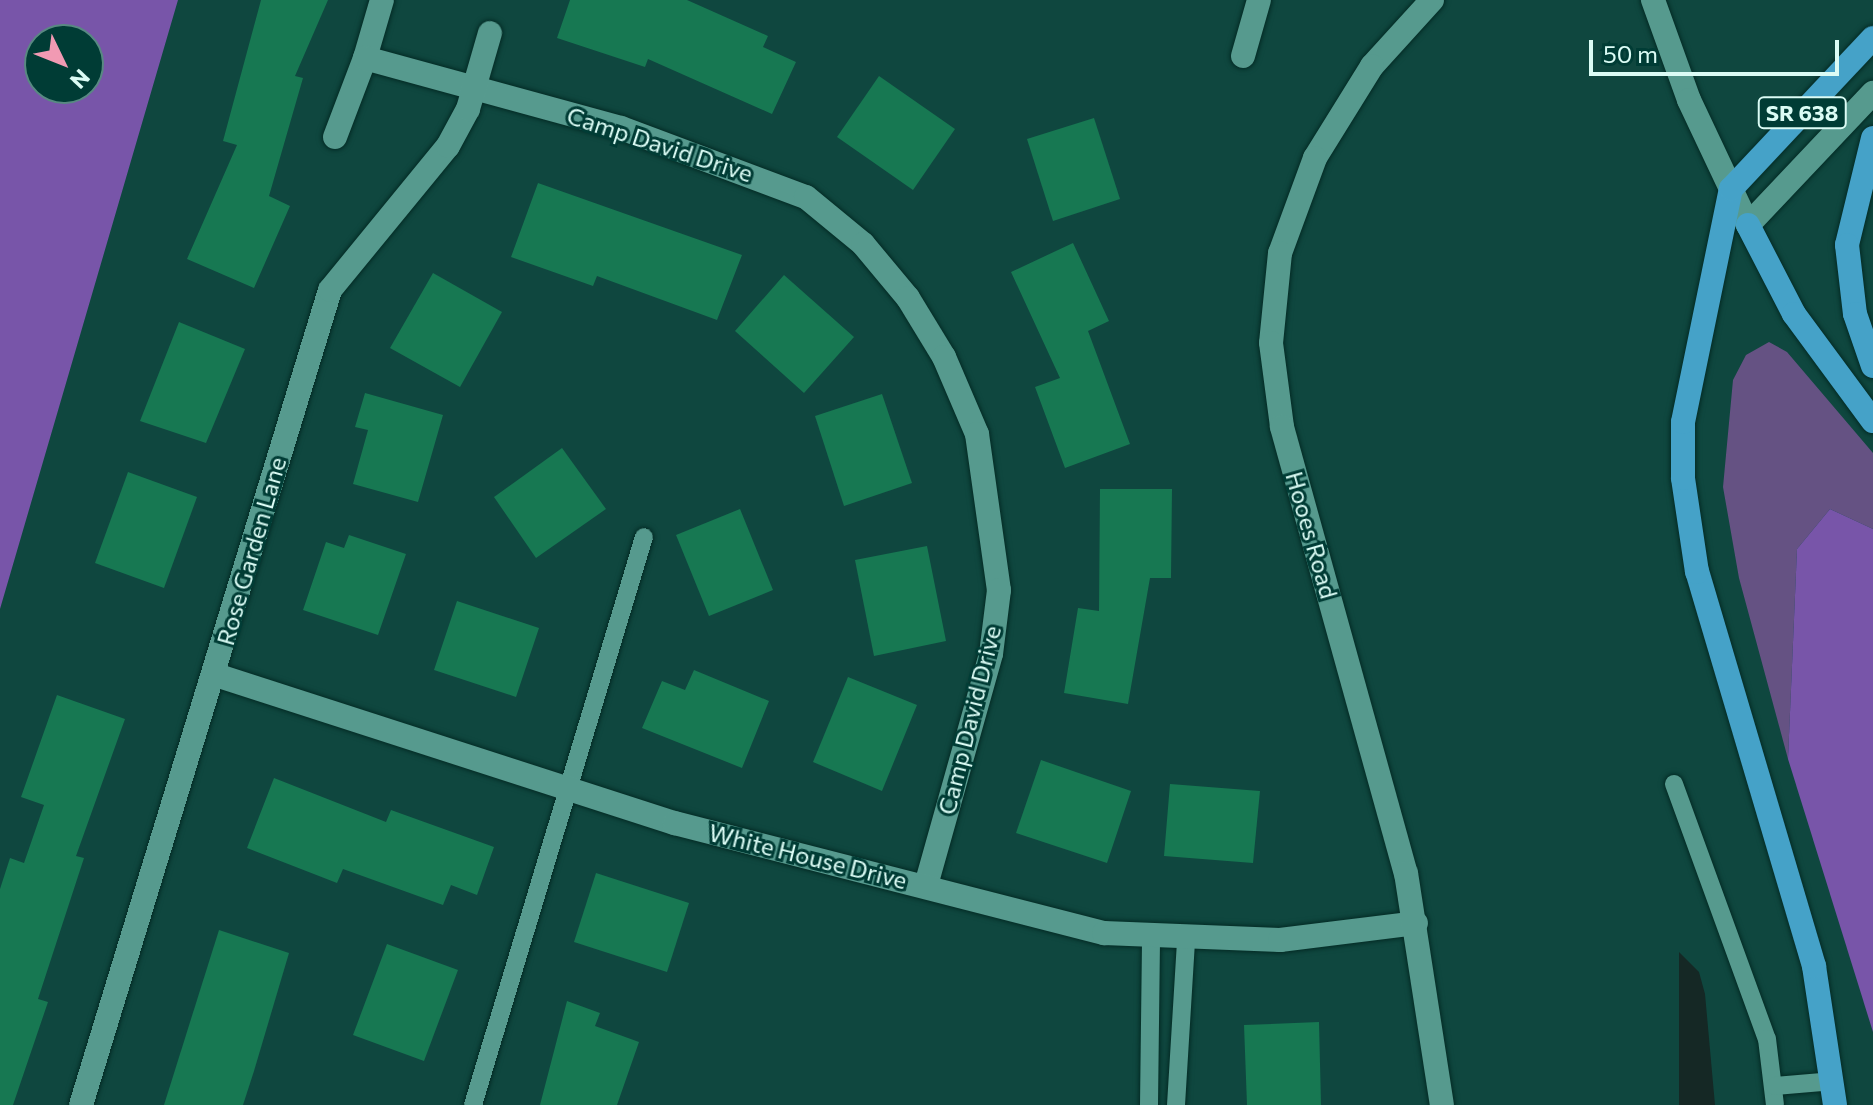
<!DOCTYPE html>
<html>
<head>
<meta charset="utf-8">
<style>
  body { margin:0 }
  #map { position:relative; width:1873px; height:1105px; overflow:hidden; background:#0f473f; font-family:Commissioner,sans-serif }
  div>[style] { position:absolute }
  .green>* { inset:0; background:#655283 }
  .forest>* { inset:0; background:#7855a9 }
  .water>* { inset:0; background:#152825 }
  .building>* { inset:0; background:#177852 }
  .roads { filter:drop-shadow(0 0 2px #042b25) drop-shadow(0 0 2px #042b25) }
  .lane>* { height:18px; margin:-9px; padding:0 9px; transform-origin:9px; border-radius:9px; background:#569a8e }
  .street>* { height:24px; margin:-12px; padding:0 12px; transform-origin:12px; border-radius:12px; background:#569a8e }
  .secondary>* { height:24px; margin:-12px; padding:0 12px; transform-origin:12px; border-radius:12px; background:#569a8e }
  .primary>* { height:24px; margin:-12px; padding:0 12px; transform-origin:12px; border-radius:12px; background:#45a2c8 }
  span { translate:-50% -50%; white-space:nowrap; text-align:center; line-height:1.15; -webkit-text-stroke:6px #003c35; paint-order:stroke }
  .shield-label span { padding:2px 6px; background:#003c35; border:2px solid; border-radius:6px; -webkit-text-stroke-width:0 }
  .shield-label { font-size:22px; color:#dbfcf5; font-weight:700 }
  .street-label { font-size:24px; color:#dbfcf5 }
  .north { position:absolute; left:24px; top:24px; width:80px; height:80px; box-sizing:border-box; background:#003c35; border:2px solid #588982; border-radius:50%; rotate:133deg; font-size:22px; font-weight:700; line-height:32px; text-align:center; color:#dbfcf5 }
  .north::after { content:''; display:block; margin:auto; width:28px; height:36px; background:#f19ab3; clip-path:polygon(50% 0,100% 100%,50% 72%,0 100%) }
  .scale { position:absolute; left:1589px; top:40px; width:250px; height:36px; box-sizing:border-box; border:4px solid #dbfcf5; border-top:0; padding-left:10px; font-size:24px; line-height:28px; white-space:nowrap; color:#dbfcf5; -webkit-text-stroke:6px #003c35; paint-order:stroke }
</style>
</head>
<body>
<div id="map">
  <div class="green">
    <div style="clip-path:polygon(1769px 342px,1787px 352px,1873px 453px,1873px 529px,1830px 509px,1797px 549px,1788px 759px,1739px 578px,1723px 487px,1733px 380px,1746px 355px)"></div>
  </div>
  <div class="forest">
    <div style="clip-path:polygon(evenodd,0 0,178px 0,0 609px,0 0,88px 40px,88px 88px,40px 88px,40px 40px,88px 40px)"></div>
    <div style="clip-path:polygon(1830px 509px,1873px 529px,1873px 1032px,1788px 759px,1797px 549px)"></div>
  </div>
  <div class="water">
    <div style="clip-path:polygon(1679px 952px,1699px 972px,1705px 994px,1715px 1105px,1679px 1105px)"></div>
  </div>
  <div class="building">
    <div style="clip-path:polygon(261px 0,328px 0,295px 76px,303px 78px,269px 196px,290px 206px,254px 288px,187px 259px,237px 145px,223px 141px)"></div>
    <div style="clip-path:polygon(570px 0,687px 0,768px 36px,763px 47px,796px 62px,772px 114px,648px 59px,645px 67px,557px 38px)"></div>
    <div style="clip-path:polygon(879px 76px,955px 129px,913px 190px,837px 137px)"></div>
    <div style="clip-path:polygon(1094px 118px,1120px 199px,1053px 221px,1027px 139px)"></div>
    <div style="clip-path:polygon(538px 183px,742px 255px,717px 320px,597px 276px,593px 286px,511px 257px)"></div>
    <div style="clip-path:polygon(1073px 243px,1109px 321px,1088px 331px,1130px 444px,1065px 468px,1035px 387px,1060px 378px,1011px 272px)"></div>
    <div style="clip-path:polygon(433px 273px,502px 312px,460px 387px,390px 348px)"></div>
    <div style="clip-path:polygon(784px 275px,854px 337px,804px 393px,735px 331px)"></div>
    <div style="clip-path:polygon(179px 322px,245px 349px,206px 443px,140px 421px)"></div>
    <div style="clip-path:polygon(365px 393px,443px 415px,418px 502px,353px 484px,368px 430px,355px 427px)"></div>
    <div style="clip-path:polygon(882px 394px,912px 483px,844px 506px,815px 416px)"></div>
    <div style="clip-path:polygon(562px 448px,606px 509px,536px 558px,494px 497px)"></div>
    <div style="clip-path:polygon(128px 472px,197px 497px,164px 588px,95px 563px)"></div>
    <div style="clip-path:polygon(1100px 489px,1172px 489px,1171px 578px,1150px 578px,1128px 704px,1064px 693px,1078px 608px,1099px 611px)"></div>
    <div style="clip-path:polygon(740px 509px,773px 590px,709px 616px,676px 535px)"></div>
    <div style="clip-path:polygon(349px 535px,406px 554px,378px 635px,303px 610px,326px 542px,344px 548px)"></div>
    <div style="clip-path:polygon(927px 546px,946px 641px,874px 656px,855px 560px)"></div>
    <div style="clip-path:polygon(457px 601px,539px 628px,516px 697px,434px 670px)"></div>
    <div style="clip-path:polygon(694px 670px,769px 701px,742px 768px,642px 728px,662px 681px,685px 690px)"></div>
    <div style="clip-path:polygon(848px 677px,917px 705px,882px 791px,813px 762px)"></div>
    <div style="clip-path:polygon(57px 695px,125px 719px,76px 856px,84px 858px,38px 999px,48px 1002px,13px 1105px,0 1105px,0 889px,10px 858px,24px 863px,44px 805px,21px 797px)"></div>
    <div style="clip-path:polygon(1041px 760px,1131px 791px,1107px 863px,1016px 833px)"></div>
    <div style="clip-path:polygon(274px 778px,386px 822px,391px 810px,494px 847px,477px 895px,451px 885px,443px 905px,343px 869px,337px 883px,247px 848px)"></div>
    <div style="clip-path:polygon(1170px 784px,1260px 791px,1253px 863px,1164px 856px)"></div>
    <div style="clip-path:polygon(596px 873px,689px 903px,667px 972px,574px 942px)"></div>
    <div style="clip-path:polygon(219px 930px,289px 953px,254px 1071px,243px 1105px,164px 1105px)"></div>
    <div style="clip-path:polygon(387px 944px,458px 970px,424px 1061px,353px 1035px)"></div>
    <div style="clip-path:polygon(567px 1001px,600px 1013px,595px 1026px,639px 1042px,617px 1105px,540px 1105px)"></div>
    <div style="clip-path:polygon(1319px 1022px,1321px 1105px,1247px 1105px,1244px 1025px)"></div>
  </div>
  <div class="roads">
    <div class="lane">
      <div style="left:1674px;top:784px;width:271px;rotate:70deg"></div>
      <div style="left:1767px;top:1039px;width:66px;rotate:83.1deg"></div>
      <div style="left:1775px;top:1086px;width:59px;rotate:-4.8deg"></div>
      <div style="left:473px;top:1105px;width:593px;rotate:-73.25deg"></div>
      <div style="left:1149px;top:1105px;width:167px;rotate:-89.3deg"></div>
      <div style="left:1176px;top:1105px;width:163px;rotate:-86.5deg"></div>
    </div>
    <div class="street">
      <div style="left:1243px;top:56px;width:58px;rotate:-74.1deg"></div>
      <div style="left:365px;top:58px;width:60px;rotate:-73.7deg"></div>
      <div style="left:335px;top:137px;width:85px;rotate:-69.2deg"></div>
      <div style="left:365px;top:58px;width:265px;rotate:15.3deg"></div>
      <div style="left:621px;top:128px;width:197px;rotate:20.5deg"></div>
      <div style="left:806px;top:197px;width:74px;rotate:39.5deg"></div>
      <div style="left:863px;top:244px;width:70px;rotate:50.2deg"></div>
      <div style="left:908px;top:298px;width:69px;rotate:58.6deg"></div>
      <div style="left:944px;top:357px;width:84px;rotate:66.8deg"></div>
      <div style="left:977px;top:434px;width:158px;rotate:82deg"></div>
      <div style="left:999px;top:590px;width:64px;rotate:97.1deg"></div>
      <div style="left:991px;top:654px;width:240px;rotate:105.7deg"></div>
      <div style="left:216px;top:675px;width:482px;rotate:17.9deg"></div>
      <div style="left:675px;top:823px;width:443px;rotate:14.4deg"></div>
      <div style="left:1104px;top:933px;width:176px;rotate:2.3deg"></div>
      <div style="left:1280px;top:940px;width:137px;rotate:-7.1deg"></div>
      <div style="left:81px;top:1105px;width:852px;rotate:-73.01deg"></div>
      <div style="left:330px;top:290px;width:186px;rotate:-50.7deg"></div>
      <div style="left:448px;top:146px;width:42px;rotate:-61.6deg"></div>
      <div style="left:468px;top:109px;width:79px;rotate:-73.9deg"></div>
    </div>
    <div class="secondary">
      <div style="left:1432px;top:0;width:89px;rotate:132.3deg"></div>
      <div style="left:1372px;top:66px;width:108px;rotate:121.8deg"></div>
      <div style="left:1315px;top:158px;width:101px;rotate:110.2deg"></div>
      <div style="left:1280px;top:253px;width:90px;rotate:95.7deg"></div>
      <div style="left:1271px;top:343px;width:85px;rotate:82.5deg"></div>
      <div style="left:1282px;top:427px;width:463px;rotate:74.5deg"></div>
      <div style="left:1406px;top:873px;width:235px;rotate:81.2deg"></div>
      <div style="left:1653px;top:0;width:106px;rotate:70.2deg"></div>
      <div style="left:1689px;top:100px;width:138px;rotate:64.7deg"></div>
      <div style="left:1748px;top:225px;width:182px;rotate:-46.6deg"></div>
    </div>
    <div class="primary">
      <div style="left:1873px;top:138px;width:110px;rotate:103.7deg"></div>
      <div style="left:1847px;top:245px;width:69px;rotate:83.4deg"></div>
      <div style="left:1855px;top:314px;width:55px;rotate:70.9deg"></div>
      <div style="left:1748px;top:225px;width:100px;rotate:62.7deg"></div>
      <div style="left:1794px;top:314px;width:133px;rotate:53.6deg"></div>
      <div style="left:1835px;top:1105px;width:141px;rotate:-98.6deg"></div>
      <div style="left:1814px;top:966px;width:411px;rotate:-106.5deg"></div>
      <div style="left:1697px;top:572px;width:95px;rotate:-98.5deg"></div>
      <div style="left:1683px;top:478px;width:56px;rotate:-90deg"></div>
      <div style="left:1683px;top:422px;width:238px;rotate:-78.4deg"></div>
      <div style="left:1731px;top:189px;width:207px;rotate:-46.8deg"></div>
    </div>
  </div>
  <div class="shield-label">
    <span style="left:1802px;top:113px">SR 638</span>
  </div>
  <div class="street-label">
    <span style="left:660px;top:144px;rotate:18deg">Camp David Drive</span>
    <span style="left:1312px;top:535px;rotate:74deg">Hooes Road</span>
    <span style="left:251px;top:551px;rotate:-74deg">Rose Garden Lane</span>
    <span style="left:969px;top:720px;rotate:-76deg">Camp David Drive</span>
    <span style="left:808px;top:856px;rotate:14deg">White House Drive</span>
  </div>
  <div class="north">N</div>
  <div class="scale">50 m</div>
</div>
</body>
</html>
